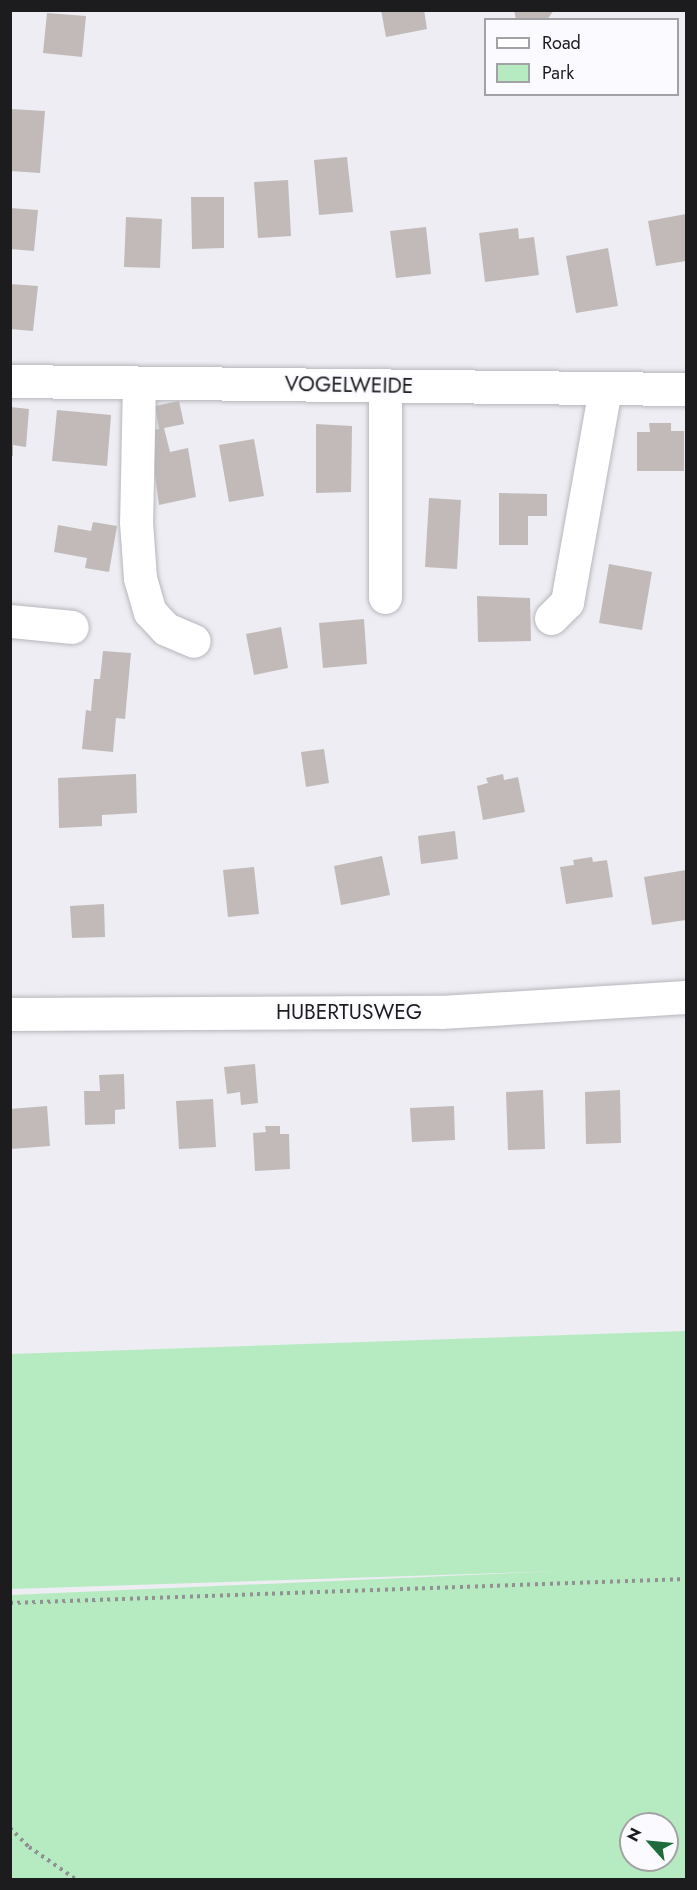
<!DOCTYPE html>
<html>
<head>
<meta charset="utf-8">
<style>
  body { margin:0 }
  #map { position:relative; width:697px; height:1890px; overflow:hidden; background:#ededf3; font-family:Jost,sans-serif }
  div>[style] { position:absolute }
  .green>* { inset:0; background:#b6eac0 }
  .building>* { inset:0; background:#c1bab9 }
  .path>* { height:4px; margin-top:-2px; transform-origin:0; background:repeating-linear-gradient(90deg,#919195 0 3px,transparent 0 7.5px) }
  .roads { filter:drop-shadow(0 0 2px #b6b6bc) drop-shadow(0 0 2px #b6b6bc) }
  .minor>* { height:33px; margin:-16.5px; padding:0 16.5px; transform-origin:16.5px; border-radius:16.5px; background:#fff }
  span { translate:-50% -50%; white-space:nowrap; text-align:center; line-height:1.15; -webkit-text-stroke:4.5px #fbfbff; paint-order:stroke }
  .street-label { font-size:21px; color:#1c1c1e }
  .frame { position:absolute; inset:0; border:12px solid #1c1c1e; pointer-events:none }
  .legend { position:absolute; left:484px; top:18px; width:195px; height:78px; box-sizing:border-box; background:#fbfbff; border:2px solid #a2a2a5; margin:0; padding:8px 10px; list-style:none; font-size:18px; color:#1c1c1e }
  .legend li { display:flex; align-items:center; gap:12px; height:30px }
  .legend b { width:30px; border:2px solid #a2a2a5 }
  .north { position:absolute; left:619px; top:1812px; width:60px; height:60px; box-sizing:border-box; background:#fbfbff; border:2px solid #a2a2a5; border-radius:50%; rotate:297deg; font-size:16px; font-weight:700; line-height:24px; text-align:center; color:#1c1c1e }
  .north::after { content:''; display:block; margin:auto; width:21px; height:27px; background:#1e6c3c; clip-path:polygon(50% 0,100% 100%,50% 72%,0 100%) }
</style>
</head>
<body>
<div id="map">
  <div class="green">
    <div style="clip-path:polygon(evenodd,686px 1331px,686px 1879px,11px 1879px,11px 1595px,562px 1571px,11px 1589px,11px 1354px,686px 1331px,631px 1824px,667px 1824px,667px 1860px,631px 1860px,631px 1824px)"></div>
  </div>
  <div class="building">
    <div style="clip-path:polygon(381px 10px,424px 10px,427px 29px,386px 37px)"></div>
    <div style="clip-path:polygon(514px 10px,554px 10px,547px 20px,516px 20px)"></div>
    <div style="clip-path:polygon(47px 13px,86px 16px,82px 57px,43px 53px)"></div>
    <div style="clip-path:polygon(11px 109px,45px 111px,40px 173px,10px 171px)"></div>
    <div style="clip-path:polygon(347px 157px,353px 212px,319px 215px,314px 160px)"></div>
    <div style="clip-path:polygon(288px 180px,291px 236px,258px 238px,254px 182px)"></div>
    <div style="clip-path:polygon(191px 197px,224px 197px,224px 248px,192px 249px)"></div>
    <div style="clip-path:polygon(10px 208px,38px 210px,34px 251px,10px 249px)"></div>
    <div style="clip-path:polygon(686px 214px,686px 261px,656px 266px,648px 221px)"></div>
    <div style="clip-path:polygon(126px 217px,162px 219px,160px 268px,124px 267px)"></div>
    <div style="clip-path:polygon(426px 227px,431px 274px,396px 278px,390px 231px)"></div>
    <div style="clip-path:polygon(518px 228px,519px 239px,534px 237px,539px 275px,485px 282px,479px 233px)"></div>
    <div style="clip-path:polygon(608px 248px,618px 306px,576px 313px,566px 256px)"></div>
    <div style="clip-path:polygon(10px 284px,38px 286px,33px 331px,10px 329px)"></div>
    <div style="clip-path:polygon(179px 401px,184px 424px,164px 428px,170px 452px,188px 448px,196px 497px,159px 505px,149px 431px,159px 429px,155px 406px)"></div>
    <div style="clip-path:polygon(10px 407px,29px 409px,26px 447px,13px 445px,13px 456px,10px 456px)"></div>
    <div style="clip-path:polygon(57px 410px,111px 415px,107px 466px,52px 461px)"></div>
    <div style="clip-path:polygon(649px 423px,671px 423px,671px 431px,684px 431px,684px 471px,637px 471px,637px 432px,650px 432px)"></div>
    <div style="clip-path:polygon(316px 424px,352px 426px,351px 492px,316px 493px)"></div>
    <div style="clip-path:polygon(254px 439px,264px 496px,229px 502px,219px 445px)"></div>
    <div style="clip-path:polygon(499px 493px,547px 494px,547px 516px,528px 516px,528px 545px,499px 545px)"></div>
    <div style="clip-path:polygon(429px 498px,461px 500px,457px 569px,425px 567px)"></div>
    <div style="clip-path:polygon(93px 522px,117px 526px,109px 572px,85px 568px,87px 558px,54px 552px,58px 525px,91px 531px)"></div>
    <div style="clip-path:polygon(609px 564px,652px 572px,642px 630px,599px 623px)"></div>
    <div style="clip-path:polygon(477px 596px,530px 598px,531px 641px,478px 642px)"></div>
    <div style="clip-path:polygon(364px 619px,367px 664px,323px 668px,319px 623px)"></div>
    <div style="clip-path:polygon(281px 627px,288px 668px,254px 675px,246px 634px)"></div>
    <div style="clip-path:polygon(103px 651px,131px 653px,125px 719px,116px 718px,113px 752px,82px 749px,86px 710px,91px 711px,94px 679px,100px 679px)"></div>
    <div style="clip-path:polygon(324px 749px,329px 783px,306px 787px,301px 752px)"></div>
    <div style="clip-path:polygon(136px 774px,137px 813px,102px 815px,102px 826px,59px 828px,58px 778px)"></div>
    <div style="clip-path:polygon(503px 774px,504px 780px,518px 777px,525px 812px,483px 820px,477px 786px,488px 783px,486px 778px)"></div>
    <div style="clip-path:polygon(455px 831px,458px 859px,421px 864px,418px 836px)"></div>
    <div style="clip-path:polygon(382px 856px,390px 895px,341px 905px,334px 866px)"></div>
    <div style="clip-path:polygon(592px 857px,593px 862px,607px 860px,613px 897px,566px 904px,560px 867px,574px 865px,573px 860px)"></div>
    <div style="clip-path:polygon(254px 867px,259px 914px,228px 917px,223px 870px)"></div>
    <div style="clip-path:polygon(686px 870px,686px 920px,652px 925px,644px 877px)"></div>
    <div style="clip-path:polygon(104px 904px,105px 937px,72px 938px,70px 906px)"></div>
    <div style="clip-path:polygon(255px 1064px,258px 1103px,241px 1105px,240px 1092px,227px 1094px,224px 1067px)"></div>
    <div style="clip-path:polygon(124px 1074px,125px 1109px,115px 1110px,115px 1124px,85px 1125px,84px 1091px,100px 1091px,99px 1075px)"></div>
    <div style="clip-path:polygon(543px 1090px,545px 1149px,508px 1150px,506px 1092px)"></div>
    <div style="clip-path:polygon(620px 1090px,621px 1143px,586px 1144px,585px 1092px)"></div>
    <div style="clip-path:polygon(213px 1099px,216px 1147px,179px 1149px,176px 1101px)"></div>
    <div style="clip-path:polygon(47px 1106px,50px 1146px,11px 1149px,10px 1109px)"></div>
    <div style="clip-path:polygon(454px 1106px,455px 1140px,412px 1142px,410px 1108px)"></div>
    <div style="clip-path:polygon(265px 1126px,280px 1126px,280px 1134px,289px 1134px,290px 1169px,255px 1171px,253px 1133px,266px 1132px)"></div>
  </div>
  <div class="path">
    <div style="left:10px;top:1603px;width:676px;rotate:-2.03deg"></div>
    <div style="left:10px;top:1828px;width:27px;rotate:45deg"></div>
    <div style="left:29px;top:1847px;width:58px;rotate:34.5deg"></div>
  </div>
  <div class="roads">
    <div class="minor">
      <div style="left:10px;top:381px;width:676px;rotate:0.68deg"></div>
      <div style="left:139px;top:383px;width:139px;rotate:91.2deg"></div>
      <div style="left:136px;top:522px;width:56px;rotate:85.9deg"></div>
      <div style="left:140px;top:578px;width:35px;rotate:74deg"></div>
      <div style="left:150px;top:612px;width:23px;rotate:47deg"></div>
      <div style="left:166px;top:629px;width:30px;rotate:23deg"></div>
      <div style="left:385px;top:597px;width:211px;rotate:-90deg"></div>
      <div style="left:551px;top:618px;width:23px;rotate:-45deg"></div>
      <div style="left:567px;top:602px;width:217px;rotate:-79.9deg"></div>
      <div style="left:10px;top:621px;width:62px;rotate:5.5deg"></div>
      <div style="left:10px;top:1014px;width:431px;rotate:-0.3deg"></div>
      <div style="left:441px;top:1012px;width:245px;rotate:-3.5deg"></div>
    </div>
  </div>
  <div class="street-label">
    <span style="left:349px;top:385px;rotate:1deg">VOGELWEIDE</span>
    <span style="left:349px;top:1012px">HUBERTUSWEG</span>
  </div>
  <div class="frame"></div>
  <ul class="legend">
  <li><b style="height:8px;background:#fff"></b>Road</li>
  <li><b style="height:16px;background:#b6eac0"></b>Park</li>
  </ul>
  <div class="north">N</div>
</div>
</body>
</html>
